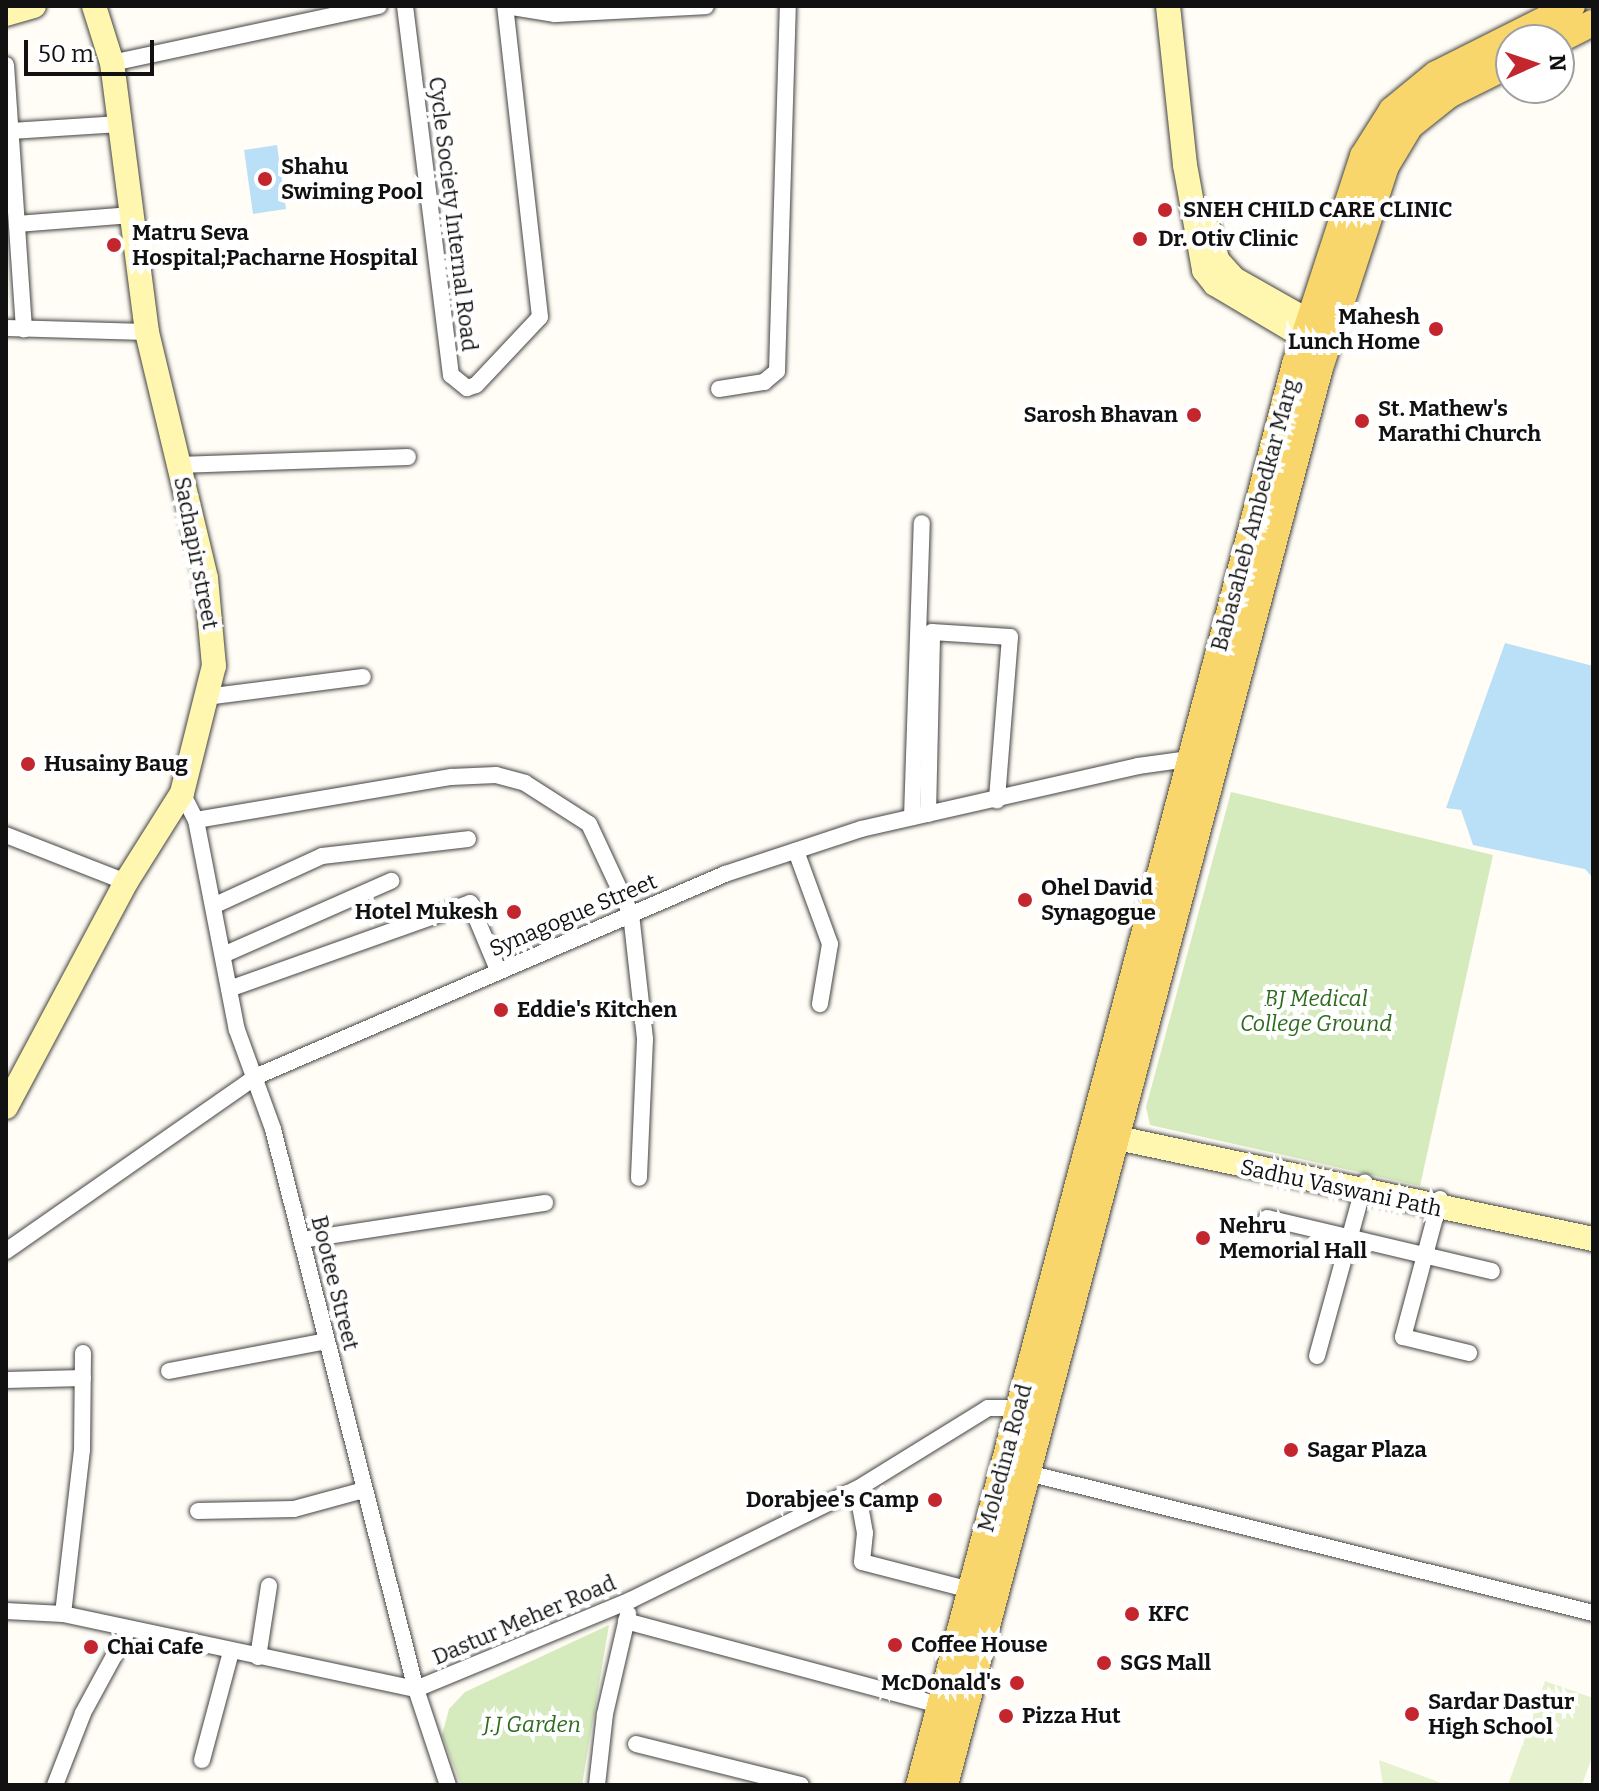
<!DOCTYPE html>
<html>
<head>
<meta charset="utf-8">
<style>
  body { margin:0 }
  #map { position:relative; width:1599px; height:1791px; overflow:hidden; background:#fffdf5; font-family:Bitter,serif }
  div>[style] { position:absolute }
  .green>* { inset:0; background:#d5ebbd }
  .pitch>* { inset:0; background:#e6f2cf }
  .water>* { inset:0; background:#b9e0f7 }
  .roads { filter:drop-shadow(0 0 2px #444) drop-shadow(0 0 2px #444) }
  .street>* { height:16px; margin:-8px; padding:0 8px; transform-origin:8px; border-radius:8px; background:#fff }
  .secondary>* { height:24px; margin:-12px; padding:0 12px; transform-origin:12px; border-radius:12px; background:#fff6b0 }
  .primary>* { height:26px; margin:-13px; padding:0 13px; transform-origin:13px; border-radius:13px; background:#f9d66b }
  .dots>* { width:22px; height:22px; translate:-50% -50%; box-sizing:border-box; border:4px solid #fff; border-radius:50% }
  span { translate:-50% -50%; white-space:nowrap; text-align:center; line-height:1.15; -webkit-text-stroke:8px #fff; paint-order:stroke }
  .poi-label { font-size:22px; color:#111; font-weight:700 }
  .left { translate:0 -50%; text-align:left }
  .right { translate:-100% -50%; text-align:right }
  .street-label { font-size:22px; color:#111 }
  .park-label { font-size:22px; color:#2f6b1f; font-style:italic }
  .frame { position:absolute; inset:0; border:8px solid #111; pointer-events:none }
  .north { position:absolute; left:1495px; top:24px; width:80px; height:80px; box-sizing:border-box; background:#fff; border:2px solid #a0a0a0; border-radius:50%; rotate:87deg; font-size:22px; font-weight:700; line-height:32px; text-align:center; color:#111 }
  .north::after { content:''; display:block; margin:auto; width:28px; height:36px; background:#c4262e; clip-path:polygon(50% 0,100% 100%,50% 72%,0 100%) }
  .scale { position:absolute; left:24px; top:40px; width:130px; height:36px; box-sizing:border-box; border:4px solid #111; border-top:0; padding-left:10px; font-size:24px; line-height:28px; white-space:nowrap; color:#111; -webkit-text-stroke:6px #fff; paint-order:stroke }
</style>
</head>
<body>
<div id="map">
  <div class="green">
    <div style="clip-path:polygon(1231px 792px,1493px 855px,1420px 1186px,1150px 1125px,1146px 1107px)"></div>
    <div style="clip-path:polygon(609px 1625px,582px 1785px,461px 1785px,442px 1735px,449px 1709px,465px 1692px)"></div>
  </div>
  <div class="pitch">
    <div style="clip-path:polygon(1545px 1681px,1593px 1698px,1593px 1754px,1582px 1785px,1508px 1785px)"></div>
    <div style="clip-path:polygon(1379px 1760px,1447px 1785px,1383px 1785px)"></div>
  </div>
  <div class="water">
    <div style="clip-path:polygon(277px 145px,286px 209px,253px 214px,244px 150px)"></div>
    <div style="clip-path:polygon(1505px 643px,1593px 666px,1593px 878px,1585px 869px,1473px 845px,1461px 810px,1446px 808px)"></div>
  </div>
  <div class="roads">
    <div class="street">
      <div style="left:405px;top:6px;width:372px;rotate:82.9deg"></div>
      <div style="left:451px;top:375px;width:21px;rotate:39deg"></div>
      <div style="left:467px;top:388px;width:9px;rotate:-18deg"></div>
      <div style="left:476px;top:385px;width:93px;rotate:-46.7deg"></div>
      <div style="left:540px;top:317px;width:313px;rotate:-96.4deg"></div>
      <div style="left:506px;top:6px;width:50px;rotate:9.3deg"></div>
      <div style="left:555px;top:14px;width:151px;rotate:-3deg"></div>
      <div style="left:112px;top:63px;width:273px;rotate:-12.1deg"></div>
      <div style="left:6px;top:65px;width:265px;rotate:86.1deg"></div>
      <div style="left:11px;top:131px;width:109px;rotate:-3.7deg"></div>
      <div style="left:17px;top:224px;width:115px;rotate:-4.5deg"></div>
      <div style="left:6px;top:328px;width:141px;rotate:1.6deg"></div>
      <div style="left:719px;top:389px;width:46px;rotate:-8.8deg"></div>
      <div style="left:764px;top:382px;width:17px;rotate:-40deg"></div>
      <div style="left:777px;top:371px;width:365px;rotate:-88.3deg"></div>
      <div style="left:179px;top:465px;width:229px;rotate:-2deg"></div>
      <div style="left:206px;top:697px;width:158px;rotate:-7.3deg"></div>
      <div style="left:182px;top:793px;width:30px;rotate:63deg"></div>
      <div style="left:196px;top:820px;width:214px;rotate:79deg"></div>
      <div style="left:237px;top:1030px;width:105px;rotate:70deg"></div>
      <div style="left:273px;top:1129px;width:578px;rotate:75.68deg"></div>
      <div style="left:416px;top:1689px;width:101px;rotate:71.6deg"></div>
      <div style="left:928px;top:814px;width:182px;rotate:-88.7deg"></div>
      <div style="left:932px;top:632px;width:78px;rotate:3.7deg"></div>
      <div style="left:1010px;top:637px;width:164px;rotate:94.6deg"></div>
      <div style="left:912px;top:817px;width:294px;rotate:-88.1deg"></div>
      <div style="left:196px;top:820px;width:259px;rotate:-9.6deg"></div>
      <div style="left:451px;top:777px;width:45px;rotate:-2.5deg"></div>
      <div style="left:496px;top:775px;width:30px;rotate:15deg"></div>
      <div style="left:525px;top:783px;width:76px;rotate:32.6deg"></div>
      <div style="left:589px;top:824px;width:99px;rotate:65deg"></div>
      <div style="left:631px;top:914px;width:126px;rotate:83.6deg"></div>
      <div style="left:645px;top:1039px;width:139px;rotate:92.5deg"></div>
      <div style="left:6px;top:835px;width:129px;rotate:21.4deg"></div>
      <div style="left:796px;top:851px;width:99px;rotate:69.9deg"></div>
      <div style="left:830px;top:944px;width:61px;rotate:99.5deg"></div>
      <div style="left:213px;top:906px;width:120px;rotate:-24.6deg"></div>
      <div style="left:322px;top:856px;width:147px;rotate:-6.6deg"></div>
      <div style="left:223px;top:955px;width:184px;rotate:-23.8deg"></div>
      <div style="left:229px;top:989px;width:256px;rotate:-19.6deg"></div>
      <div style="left:470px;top:903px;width:73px;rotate:67.3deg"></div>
      <div style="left:1440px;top:1199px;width:143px;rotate:105deg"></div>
      <div style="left:1403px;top:1337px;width:68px;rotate:13.6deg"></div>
      <div style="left:1267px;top:1218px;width:231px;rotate:13.3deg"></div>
      <div style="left:302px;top:1240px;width:246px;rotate:-8.7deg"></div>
      <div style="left:6px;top:1251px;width:304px;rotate:-34.9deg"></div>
      <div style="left:255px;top:1077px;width:512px;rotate:-23.36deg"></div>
      <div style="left:725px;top:874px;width:143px;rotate:-18.3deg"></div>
      <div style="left:861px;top:829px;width:284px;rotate:-12.8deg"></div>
      <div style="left:1138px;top:766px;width:59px;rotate:-7.9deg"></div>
      <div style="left:1317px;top:1356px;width:180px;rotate:-74.6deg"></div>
      <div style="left:169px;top:1371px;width:160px;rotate:-10.8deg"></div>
      <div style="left:6px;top:1380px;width:77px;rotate:-1.5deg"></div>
      <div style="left:1020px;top:1471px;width:590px;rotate:13.92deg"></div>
      <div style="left:857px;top:1489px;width:45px;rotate:79.7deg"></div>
      <div style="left:865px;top:1533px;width:29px;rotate:96deg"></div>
      <div style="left:862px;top:1562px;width:112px;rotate:14.5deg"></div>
      <div style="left:198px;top:1511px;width:96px;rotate:-1.2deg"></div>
      <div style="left:294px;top:1509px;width:73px;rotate:-15.2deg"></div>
      <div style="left:6px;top:1611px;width:57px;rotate:3deg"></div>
      <div style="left:63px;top:1614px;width:361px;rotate:12deg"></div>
      <div style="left:416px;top:1689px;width:233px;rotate:-22.5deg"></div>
      <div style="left:631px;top:1600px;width:252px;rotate:-26.2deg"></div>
      <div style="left:857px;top:1489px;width:154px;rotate:-31.7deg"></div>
      <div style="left:988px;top:1408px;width:30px"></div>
      <div style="left:63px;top:1614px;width:165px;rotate:-83.4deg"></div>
      <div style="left:82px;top:1450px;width:97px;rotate:-89.4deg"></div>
      <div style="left:626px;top:1621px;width:325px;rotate:15deg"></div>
      <div style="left:258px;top:1657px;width:72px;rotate:-81.2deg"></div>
      <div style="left:636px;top:1744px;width:170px;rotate:14deg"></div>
      <div style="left:202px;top:1760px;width:112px;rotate:-75deg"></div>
      <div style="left:55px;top:1785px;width:77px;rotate:-68.7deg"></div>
      <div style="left:83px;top:1713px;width:94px;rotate:-61.5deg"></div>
      <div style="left:597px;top:1785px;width:71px;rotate:-83.6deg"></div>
      <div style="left:605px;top:1714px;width:103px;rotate:-77deg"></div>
    </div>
    <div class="secondary">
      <div style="left:1168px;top:6px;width:160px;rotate:83.9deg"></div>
      <div style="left:1185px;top:165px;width:107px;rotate:79.7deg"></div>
      <div style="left:1204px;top:270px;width:18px;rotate:52deg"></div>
      <div style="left:1215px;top:284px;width:123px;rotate:30.7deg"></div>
      <div style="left:6px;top:14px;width:29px;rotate:-16deg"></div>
      <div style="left:1210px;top:231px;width:30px;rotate:76deg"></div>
      <div style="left:1217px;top:260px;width:25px;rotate:48deg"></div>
      <div style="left:1234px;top:279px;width:103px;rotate:29.5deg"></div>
      <div style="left:6px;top:1107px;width:255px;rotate:-61.9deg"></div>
      <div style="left:126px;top:882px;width:105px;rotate:-57.8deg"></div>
      <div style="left:182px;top:793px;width:131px;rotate:-75.9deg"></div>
      <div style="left:214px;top:666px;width:88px;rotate:-95.2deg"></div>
      <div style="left:206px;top:578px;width:253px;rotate:-103.5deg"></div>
      <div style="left:147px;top:332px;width:271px;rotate:-97.4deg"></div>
      <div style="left:112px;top:63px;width:60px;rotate:-107.5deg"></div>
      <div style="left:1099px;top:1134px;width:505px;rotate:12deg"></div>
    </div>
    <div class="primary">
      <div style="left:1559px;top:40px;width:38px;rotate:-27deg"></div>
      <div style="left:919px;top:1785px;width:1470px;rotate:-75.18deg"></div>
      <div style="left:1295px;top:364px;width:219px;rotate:-71.9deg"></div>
      <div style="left:1363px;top:156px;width:54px;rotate:-57.8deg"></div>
      <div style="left:1392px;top:110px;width:57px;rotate:-39.3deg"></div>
      <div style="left:1436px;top:74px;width:152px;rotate:-26.6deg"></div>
      <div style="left:945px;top:1785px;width:1463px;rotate:-75.18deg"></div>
      <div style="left:1319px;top:371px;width:216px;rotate:-71.9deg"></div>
      <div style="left:1386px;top:166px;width:47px;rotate:-59deg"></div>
      <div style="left:1410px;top:126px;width:50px;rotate:-38.5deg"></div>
      <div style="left:1449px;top:95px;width:69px;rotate:-26.6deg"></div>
    </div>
  </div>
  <div class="dots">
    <div style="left:265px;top:179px;background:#c4262e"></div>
    <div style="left:1165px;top:210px;background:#c4262e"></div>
    <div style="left:1140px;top:239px;background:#c4262e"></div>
    <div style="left:114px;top:245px;background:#c4262e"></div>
    <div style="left:1436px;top:329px;background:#c4262e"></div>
    <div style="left:1194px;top:415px;background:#c4262e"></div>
    <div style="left:1362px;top:421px;background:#c4262e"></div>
    <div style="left:28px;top:764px;background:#c4262e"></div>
    <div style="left:1025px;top:900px;background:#c4262e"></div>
    <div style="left:514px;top:912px;background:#c4262e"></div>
    <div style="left:501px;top:1010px;background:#c4262e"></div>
    <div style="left:1203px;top:1238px;background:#c4262e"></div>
    <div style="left:1291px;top:1450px;background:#c4262e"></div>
    <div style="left:935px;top:1500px;background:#c4262e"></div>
    <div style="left:1132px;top:1614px;background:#c4262e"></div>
    <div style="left:895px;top:1645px;background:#c4262e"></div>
    <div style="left:91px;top:1647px;background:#c4262e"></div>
    <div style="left:1104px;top:1663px;background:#c4262e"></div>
    <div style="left:1017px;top:1683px;background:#c4262e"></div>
    <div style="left:1412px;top:1714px;background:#c4262e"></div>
    <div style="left:1006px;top:1716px;background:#c4262e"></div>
  </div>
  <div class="poi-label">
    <span class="left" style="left:281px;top:179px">Shahu<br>Swiming Pool</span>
    <span class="left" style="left:1183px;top:210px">SNEH CHILD CARE CLINIC</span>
    <span class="left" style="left:132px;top:245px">Matru Seva<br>Hospital;Pacharne Hospital</span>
    <span class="left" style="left:1158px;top:239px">Dr. Otiv Clinic</span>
    <span class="right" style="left:1420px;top:329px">Mahesh<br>Lunch Home</span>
    <span class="left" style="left:1378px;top:421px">St. Mathew's<br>Marathi Church</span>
    <span class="right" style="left:1178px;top:415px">Sarosh Bhavan</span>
    <span class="left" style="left:44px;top:764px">Husainy Baug</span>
    <span class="left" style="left:1041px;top:900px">Ohel David<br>Synagogue</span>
    <span class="right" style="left:498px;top:912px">Hotel Mukesh</span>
    <span class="left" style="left:517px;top:1010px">Eddie's Kitchen</span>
    <span class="left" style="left:1219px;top:1238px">Nehru<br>Memorial Hall</span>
    <span class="left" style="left:1307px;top:1450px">Sagar Plaza</span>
    <span class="right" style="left:919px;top:1500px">Dorabjee's Camp</span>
    <span class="left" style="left:1148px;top:1614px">KFC</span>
    <span class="left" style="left:911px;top:1645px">Coffee House</span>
    <span class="left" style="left:107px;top:1647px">Chai Cafe</span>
    <span class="left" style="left:1120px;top:1663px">SGS Mall</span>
    <span class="right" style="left:1001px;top:1683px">McDonald's</span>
    <span class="left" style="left:1428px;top:1714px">Sardar Dastur<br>High School</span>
    <span class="left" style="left:1022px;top:1716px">Pizza Hut</span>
  </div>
  <div class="street-label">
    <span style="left:453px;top:214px;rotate:83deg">Cycle Society Internal Road</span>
    <span style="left:1255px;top:515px;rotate:-75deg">Babasaheb Ambedkar Marg</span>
    <span style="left:196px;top:553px;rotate:79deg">Sachapir street</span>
    <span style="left:573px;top:915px;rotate:-23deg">Synagogue Street</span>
    <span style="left:1341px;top:1188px;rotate:12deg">Sadhu Vaswani Path</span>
    <span style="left:335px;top:1283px;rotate:76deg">Bootee Street</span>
    <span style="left:1005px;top:1458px;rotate:-75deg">Moledina Road</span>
    <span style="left:524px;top:1620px;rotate:-23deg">Dastur Meher Road</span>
  </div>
  <div class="park-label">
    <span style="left:1316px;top:1011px">BJ Medical<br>College Ground</span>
    <span style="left:532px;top:1725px">J.J Garden</span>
  </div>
  <div class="frame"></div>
  <div class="north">N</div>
  <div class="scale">50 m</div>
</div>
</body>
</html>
